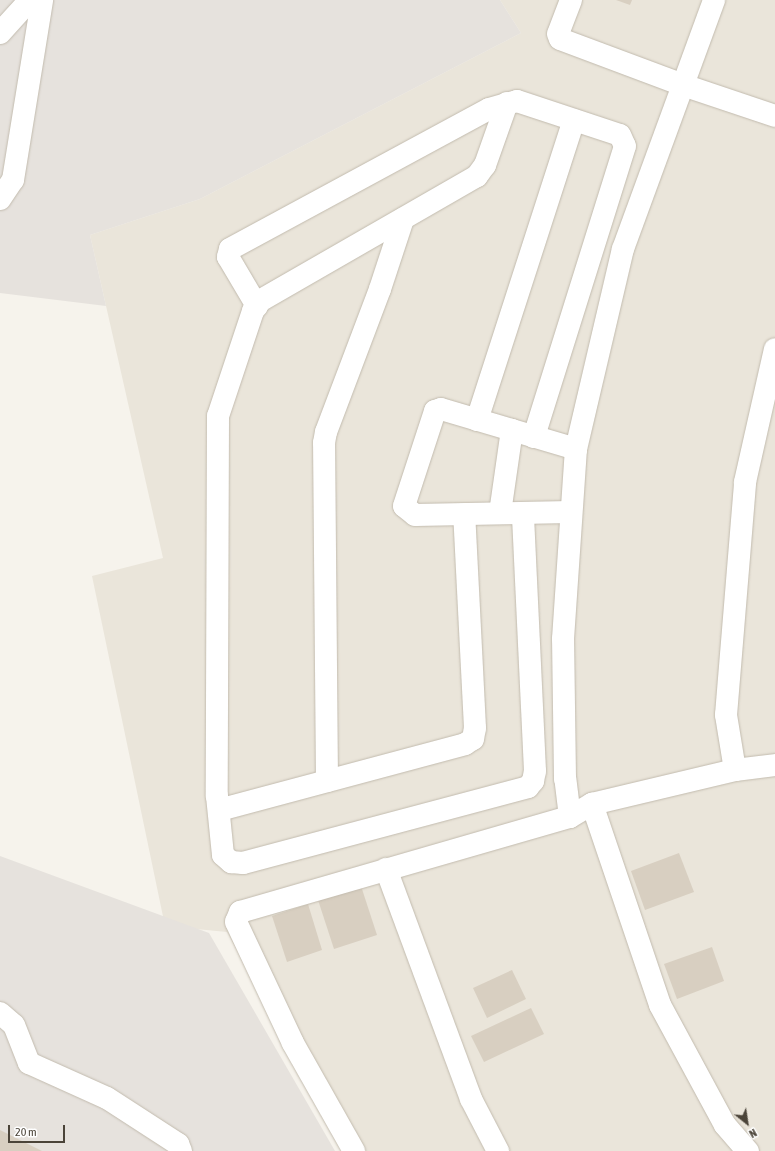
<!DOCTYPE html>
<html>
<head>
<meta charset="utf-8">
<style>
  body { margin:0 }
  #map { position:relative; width:775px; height:1151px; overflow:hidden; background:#f6f3ec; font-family:"Asap Condensed",sans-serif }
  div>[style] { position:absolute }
  .residential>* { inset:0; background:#eae5da }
  .industrial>* { inset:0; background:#e6e2dd }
  .building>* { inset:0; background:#d8cfc1 }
  .roads { filter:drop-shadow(0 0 1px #c2bbae) drop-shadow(0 0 1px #c2bbae) }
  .minor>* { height:22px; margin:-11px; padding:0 11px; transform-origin:11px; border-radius:11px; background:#fff }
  span { translate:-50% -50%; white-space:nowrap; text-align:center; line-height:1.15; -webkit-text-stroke:3px #fff; paint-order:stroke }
  .north { position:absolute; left:727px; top:1103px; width:40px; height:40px; -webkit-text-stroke:3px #fff; paint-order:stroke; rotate:150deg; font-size:11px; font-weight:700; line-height:16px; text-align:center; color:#4b4439 }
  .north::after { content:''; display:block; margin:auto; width:14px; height:18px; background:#4b4439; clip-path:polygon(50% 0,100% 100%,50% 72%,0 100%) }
  .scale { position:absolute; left:8px; top:1125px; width:57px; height:18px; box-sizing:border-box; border:2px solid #4b4439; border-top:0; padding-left:5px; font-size:12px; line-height:14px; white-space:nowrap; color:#4b4439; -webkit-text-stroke:3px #fff; paint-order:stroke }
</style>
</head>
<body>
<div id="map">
  <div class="residential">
    <div style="clip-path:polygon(500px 0,775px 0,775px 1151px,347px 1151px,227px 932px,165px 926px,92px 576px,163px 558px,90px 235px,200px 199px,521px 33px)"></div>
  </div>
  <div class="industrial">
    <div style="clip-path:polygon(0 0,500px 0,521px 33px,200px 199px,90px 235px,106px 306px,0 293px)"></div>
    <div style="clip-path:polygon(0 856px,209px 933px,335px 1151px,0 1151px)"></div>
  </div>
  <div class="building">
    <div style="clip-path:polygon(616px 0,632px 0,630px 5px)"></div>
    <div style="clip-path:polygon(679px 853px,694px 892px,645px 910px,631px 871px)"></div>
    <div style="clip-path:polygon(361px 886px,377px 935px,334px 949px,318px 900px)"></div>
    <div style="clip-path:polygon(308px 904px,322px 950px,287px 962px,272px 916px)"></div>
    <div style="clip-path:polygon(712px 947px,724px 981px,677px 999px,664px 964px)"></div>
    <div style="clip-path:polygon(512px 970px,526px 999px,487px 1018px,473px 988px)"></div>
    <div style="clip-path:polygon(531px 1008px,544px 1034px,484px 1062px,471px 1036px)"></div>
    <div style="clip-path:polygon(0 1130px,42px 1151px,0 1151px)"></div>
  </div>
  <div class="roads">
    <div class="minor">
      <div style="left:571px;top:0;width:36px;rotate:111deg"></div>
      <div style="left:558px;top:34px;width:5px;rotate:68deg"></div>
      <div style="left:560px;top:39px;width:131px;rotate:20.5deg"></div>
      <div style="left:683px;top:85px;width:97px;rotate:18.6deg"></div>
      <div style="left:0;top:33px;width:45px;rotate:-47.7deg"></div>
      <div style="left:507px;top:103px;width:66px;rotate:109.5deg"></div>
      <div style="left:485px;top:165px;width:14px;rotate:126deg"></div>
      <div style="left:477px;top:176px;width:250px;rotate:150.1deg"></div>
      <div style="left:260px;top:301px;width:12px;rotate:125deg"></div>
      <div style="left:253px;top:311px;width:111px;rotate:108.4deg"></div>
      <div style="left:218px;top:416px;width:380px;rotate:90.2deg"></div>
      <div style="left:217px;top:796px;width:59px;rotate:84.2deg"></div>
      <div style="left:223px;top:855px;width:11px;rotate:41deg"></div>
      <div style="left:231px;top:862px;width:12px;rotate:5deg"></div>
      <div style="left:243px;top:863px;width:295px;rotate:-14.9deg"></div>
      <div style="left:528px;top:787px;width:8px;rotate:-50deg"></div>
      <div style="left:533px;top:781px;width:10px;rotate:-79deg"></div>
      <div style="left:535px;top:771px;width:258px;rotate:-92.7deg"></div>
      <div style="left:0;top:199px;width:23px;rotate:-56deg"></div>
      <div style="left:13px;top:180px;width:182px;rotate:-80.8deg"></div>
      <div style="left:257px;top:306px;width:57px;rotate:-120.6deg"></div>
      <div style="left:228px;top:257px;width:8px;rotate:-76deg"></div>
      <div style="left:230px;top:249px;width:294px;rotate:-28.4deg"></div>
      <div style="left:489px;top:109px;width:29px;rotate:-16deg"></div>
      <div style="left:517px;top:101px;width:108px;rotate:18.3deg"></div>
      <div style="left:620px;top:135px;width:12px;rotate:66deg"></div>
      <div style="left:625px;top:146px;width:305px;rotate:107.4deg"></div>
      <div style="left:477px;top:420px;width:315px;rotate:-72.1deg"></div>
      <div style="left:571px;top:512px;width:156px;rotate:178.9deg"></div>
      <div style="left:415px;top:515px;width:14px;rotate:-141deg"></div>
      <div style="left:404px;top:506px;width:100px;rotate:-71.9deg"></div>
      <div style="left:435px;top:411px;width:6px;rotate:-18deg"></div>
      <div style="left:441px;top:409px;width:141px;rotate:16.5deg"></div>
      <div style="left:500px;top:513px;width:84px;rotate:-81.8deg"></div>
      <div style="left:735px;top:770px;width:56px;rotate:-99.3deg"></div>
      <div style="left:726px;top:715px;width:234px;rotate:-85.3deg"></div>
      <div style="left:745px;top:482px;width:136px;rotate:-77.3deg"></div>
      <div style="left:327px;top:781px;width:338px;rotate:-90.5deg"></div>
      <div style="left:324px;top:443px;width:11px;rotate:-80deg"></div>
      <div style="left:326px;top:432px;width:153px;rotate:-69.3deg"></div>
      <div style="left:380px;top:289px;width:74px;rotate:-71.8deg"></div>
      <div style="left:592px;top:804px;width:212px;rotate:71.3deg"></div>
      <div style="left:660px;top:1005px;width:136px;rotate:61.6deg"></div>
      <div style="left:725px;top:1125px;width:35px;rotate:49deg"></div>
      <div style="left:219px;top:810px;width:255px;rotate:-15deg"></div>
      <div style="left:465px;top:744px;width:9px;rotate:-32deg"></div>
      <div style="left:473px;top:739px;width:11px;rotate:-80deg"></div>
      <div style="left:475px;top:728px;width:214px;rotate:-92.9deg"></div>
      <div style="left:570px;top:817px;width:38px;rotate:-97deg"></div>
      <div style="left:565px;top:779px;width:140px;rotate:-90.8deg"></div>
      <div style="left:563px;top:639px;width:190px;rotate:-86.1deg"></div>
      <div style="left:576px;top:449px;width:205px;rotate:-76.8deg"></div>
      <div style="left:623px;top:249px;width:265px;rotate:-69.9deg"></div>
      <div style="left:386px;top:869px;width:245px;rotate:69.7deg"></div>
      <div style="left:471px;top:1099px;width:59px;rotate:62.6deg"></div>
      <div style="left:0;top:1013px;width:18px;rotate:41deg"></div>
      <div style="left:14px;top:1025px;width:41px;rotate:68.5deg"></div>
      <div style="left:29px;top:1063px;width:85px;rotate:24.2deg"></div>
      <div style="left:107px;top:1098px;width:85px;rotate:32.9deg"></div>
      <div style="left:178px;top:1144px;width:8px;rotate:67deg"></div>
      <div style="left:354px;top:1151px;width:124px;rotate:-119.5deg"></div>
      <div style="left:293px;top:1043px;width:134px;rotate:-115.2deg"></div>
      <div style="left:236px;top:922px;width:11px;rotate:-68deg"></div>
      <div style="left:240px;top:912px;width:343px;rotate:-16.1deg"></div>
      <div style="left:570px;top:817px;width:26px;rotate:-31deg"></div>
      <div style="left:592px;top:804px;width:147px;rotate:-13.4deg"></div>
      <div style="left:735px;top:770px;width:40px;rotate:-7.1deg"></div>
    </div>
  </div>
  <div class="north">N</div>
  <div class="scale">20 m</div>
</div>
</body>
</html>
